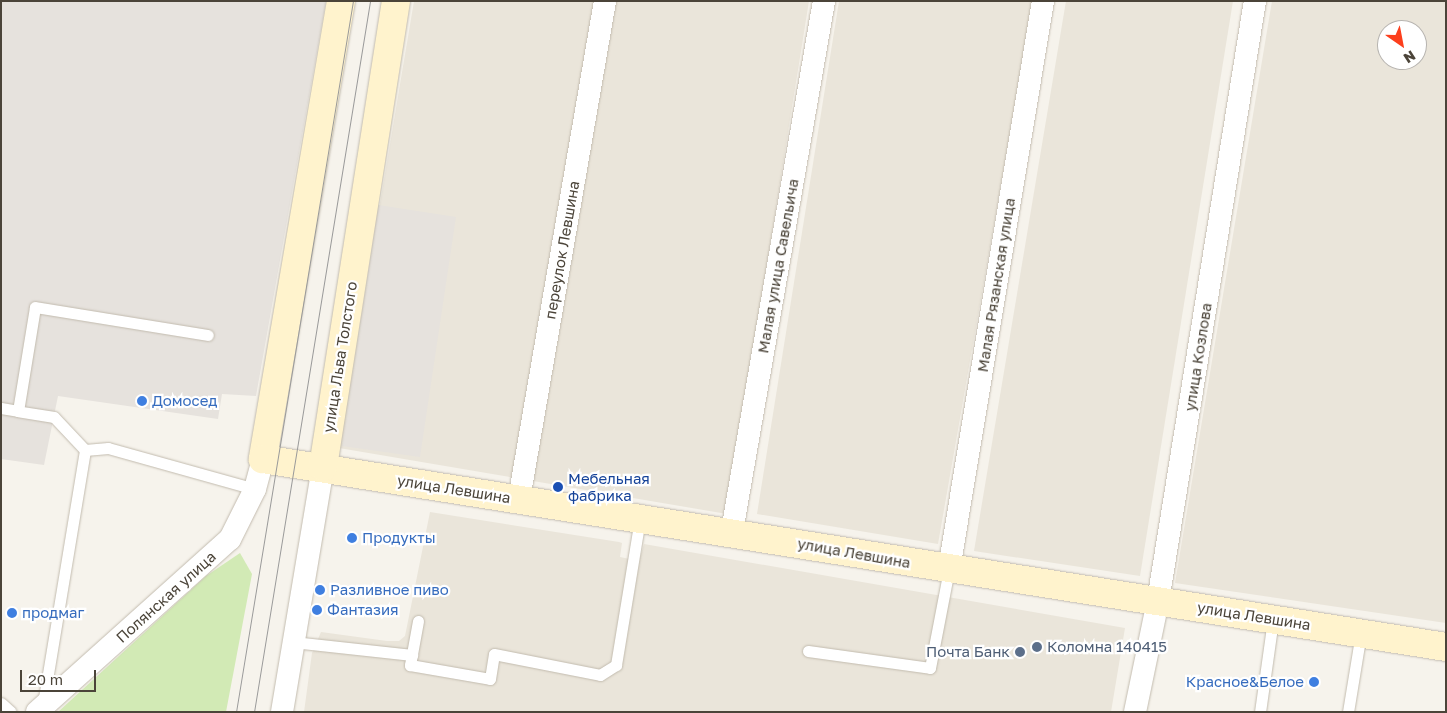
<!DOCTYPE html>
<html>
<head>
<meta charset="utf-8">
<style>
  body { margin:0 }
  #map { position:relative; width:1447px; height:713px; overflow:hidden; background:#f6f3ec; font-family:"Golos Text",sans-serif }
  div>[style] { position:absolute }
  .residential>* { inset:0; background:#eae5da }
  .industrial>* { inset:0; background:#e6e2dd }
  .green>* { inset:0; background:#d2eab5 }
  .roads { filter:drop-shadow(0 0 1px #c2bbae) drop-shadow(0 0 1px #c2bbae) }
  .lane>* { height:11px; margin:-5.5px; padding:0 5.5px; transform-origin:5.5px; border-radius:5.5px; background:#fff }
  .street>* { height:22px; margin:-11px; padding:0 11px; transform-origin:11px; border-radius:11px; background:#fff }
  .secondary>* { height:28px; margin:-14px; padding:0 14px; transform-origin:14px; border-radius:14px; background:#fff3cd }
  .tram>* { height:1px; margin:-0.5px; padding:0 0.5px; transform-origin:0.5px; border-radius:0.5px; background:#9a9a9a }
  .dots>* { width:14px; height:14px; translate:-50% -50%; box-sizing:border-box; border:2px solid #fff; border-radius:50% }
  span { translate:-50% -50%; white-space:nowrap; text-align:center; line-height:1.15; -webkit-text-stroke:4.5px #fff; paint-order:stroke }
  .street-label { font-size:15px; color:#4b4439 }
  .shop-label { font-size:15px; color:#366cbe }
  .left { translate:0 -50%; text-align:left }
  .right { translate:-100% -50%; text-align:right }
  .transit-label { font-size:15px; color:#164399 }
  .service-label { font-size:15px; color:#4e5e75 }
  .frame { position:absolute; inset:0; border:2px solid #4b4439; pointer-events:none }
  .north { position:absolute; left:1377px; top:20px; width:50px; height:50px; box-sizing:border-box; background:#fff; border:1px solid #b7b4b0; border-radius:50%; rotate:147deg; font-size:14px; font-weight:700; line-height:20px; text-align:center; color:#4b4439 }
  .north::after { content:''; display:block; margin:auto; width:18px; height:22px; background:#fc3f1d; clip-path:polygon(50% 0,100% 100%,50% 72%,0 100%) }
  .scale { position:absolute; left:20px; top:670px; width:76px; height:22px; box-sizing:border-box; border:2px solid #4b4439; border-top:0; padding-left:6px; font-size:15px; line-height:18px; white-space:nowrap; color:#4b4439; -webkit-text-stroke:4px #fff; paint-order:stroke }
</style>
</head>
<body>
<div id="map">
  <div class="residential">
    <div style="clip-path:polygon(414px 1px,809px 1px,727px 514px,339px 448px)"></div>
    <div style="clip-path:polygon(839px 1px,1033px 1px,938px 544px,757px 514px)"></div>
    <div style="clip-path:polygon(1066px 1px,1233px 1px,1140px 576px,974px 551px)"></div>
    <div style="clip-path:polygon(evenodd,1272px 1px,1446px 1px,1446px 623px,1175px 583px,1272px 1px,1387px 30px,1417px 30px,1417px 60px,1387px 60px,1387px 30px)"></div>
    <div style="clip-path:polygon(430px 512px,619px 542px,622px 543px,620px 557px,639px 561px,644px 544px,1125px 628px,1111px 712px,304px 712px,312px 653px,321px 632px,387px 641px,399px 641px,405px 636px)"></div>
  </div>
  <div class="industrial">
    <div style="clip-path:polygon(1px 1px,326px 1px,256px 396px,222px 394px,218px 419px,58px 396px,44px 465px,1px 459px)"></div>
    <div style="clip-path:polygon(378px 205px,456px 217px,420px 457px,342px 446px)"></div>
  </div>
  <div class="green">
    <div style="clip-path:polygon(240px 553px,252px 574px,226px 712px,58px 712px,206px 576px)"></div>
  </div>
  <div class="roads">
    <div class="lane">
      <div style="left:1px;top:408px;width:17px;rotate:10deg"></div>
      <div style="left:85px;top:450px;width:45px;rotate:-133.2deg"></div>
      <div style="left:54px;top:417px;width:36px;rotate:-171deg"></div>
      <div style="left:18px;top:411px;width:105px;rotate:-80.7deg"></div>
      <div style="left:35px;top:307px;width:175px;rotate:9.2deg"></div>
      <div style="left:418px;top:621px;width:45px;rotate:100.3deg"></div>
      <div style="left:410px;top:665px;width:81px;rotate:9.9deg"></div>
      <div style="left:490px;top:679px;width:25px;rotate:-81deg"></div>
      <div style="left:494px;top:654px;width:108px;rotate:11.2deg"></div>
      <div style="left:600px;top:675px;width:19px;rotate:-32deg"></div>
      <div style="left:616px;top:665px;width:148px;rotate:-80.7deg"></div>
      <div style="left:293px;top:642px;width:120px;rotate:6.2deg"></div>
      <div style="left:808px;top:651px;width:123px;rotate:7.9deg"></div>
      <div style="left:930px;top:668px;width:101px;rotate:-79.1deg"></div>
      <div style="left:1px;top:703px;width:13px;rotate:42deg"></div>
      <div style="left:43px;top:704px;width:257px;rotate:-80.6deg"></div>
      <div style="left:85px;top:450px;width:23px;rotate:-5deg"></div>
      <div style="left:108px;top:448px;width:153px;rotate:15.6deg"></div>
      <div style="left:1260px;top:712px;width:94px;rotate:-82deg"></div>
      <div style="left:1348px;top:712px;width:80px;rotate:-80.7deg"></div>
    </div>
    <div class="street">
      <div style="left:519px;top:499px;width:505px;rotate:-80.2deg"></div>
      <div style="left:732px;top:531px;width:538px;rotate:-80.15deg"></div>
      <div style="left:949px;top:569px;width:576px;rotate:-80.6deg"></div>
      <div style="left:37px;top:712px;width:259px;rotate:-41.9deg"></div>
      <div style="left:230px;top:539px;width:56px;rotate:-63.4deg"></div>
      <div style="left:255px;top:489px;width:31px;rotate:-75deg"></div>
      <div style="left:282px;top:712px;width:248px;rotate:-80.5deg"></div>
      <div style="left:1135px;top:712px;width:113px;rotate:-78.3deg"></div>
      <div style="left:1158px;top:601px;width:608px;rotate:-80.82deg"></div>
    </div>
    <div class="secondary">
      <div style="left:341px;top:1px;width:465px;rotate:99.7deg"></div>
      <div style="left:263px;top:459px;width:1198px;rotate:9.03deg"></div>
      <div style="left:323px;top:467px;width:472px;rotate:-81.1deg"></div>
    </div>
  </div>
  <div class="tram">
    <div style="left:236px;top:712px;width:721px;rotate:-80.66deg"></div>
    <div style="left:254px;top:712px;width:720px;rotate:-80.73deg"></div>
  </div>
  <div class="dots">
    <div style="left:142px;top:401px;background:#3f7fe0"></div>
    <div style="left:558px;top:487px;background:#1a4fb4"></div>
    <div style="left:352px;top:538px;background:#3f7fe0"></div>
    <div style="left:320px;top:590px;background:#3f7fe0"></div>
    <div style="left:317px;top:610px;background:#3f7fe0"></div>
    <div style="left:12px;top:613px;background:#3f7fe0"></div>
    <div style="left:1037px;top:647px;background:#5c6f8a"></div>
    <div style="left:1020px;top:652px;background:#5c6f8a"></div>
    <div style="left:1314px;top:682px;background:#3f7fe0"></div>
  </div>
  <div class="street-label">
    <span style="left:562px;top:250px;rotate:-80deg">переулок Левшина</span>
    <span style="left:778px;top:266px;rotate:-80deg">Малая улица Савельича</span>
    <span style="left:996px;top:285px;rotate:-81deg">Малая Рязанская улица</span>
    <span style="left:340px;top:357px;rotate:-81deg">улица Льва Толстого</span>
    <span style="left:1198px;top:357px;rotate:-81deg">улица Козлова</span>
    <span style="left:454px;top:489px;rotate:9deg">улица Левшина</span>
    <span style="left:854px;top:553px;rotate:10deg">улица Левшина</span>
    <span style="left:166px;top:597px;rotate:-42deg">Полянская улица</span>
    <span style="left:1254px;top:616px;rotate:9deg">улица Левшина</span>
  </div>
  <div class="shop-label">
    <span class="left" style="left:152px;top:401px">Домосед</span>
    <span class="left" style="left:362px;top:538px">Продукты</span>
    <span class="left" style="left:330px;top:590px">Разливное пиво</span>
    <span class="left" style="left:327px;top:610px">Фантазия</span>
    <span class="left" style="left:22px;top:613px">продмаг</span>
    <span class="right" style="left:1304px;top:682px">Красное&amp;Белое</span>
  </div>
  <div class="transit-label">
    <span class="left" style="left:568px;top:487px">Мебельная<br>фабрика</span>
  </div>
  <div class="service-label">
    <span class="left" style="left:1047px;top:647px">Коломна 140415</span>
    <span class="right" style="left:1010px;top:652px">Почта Банк</span>
  </div>
  <div class="frame"></div>
  <div class="north">N</div>
  <div class="scale">20 m</div>
</div>
</body>
</html>
